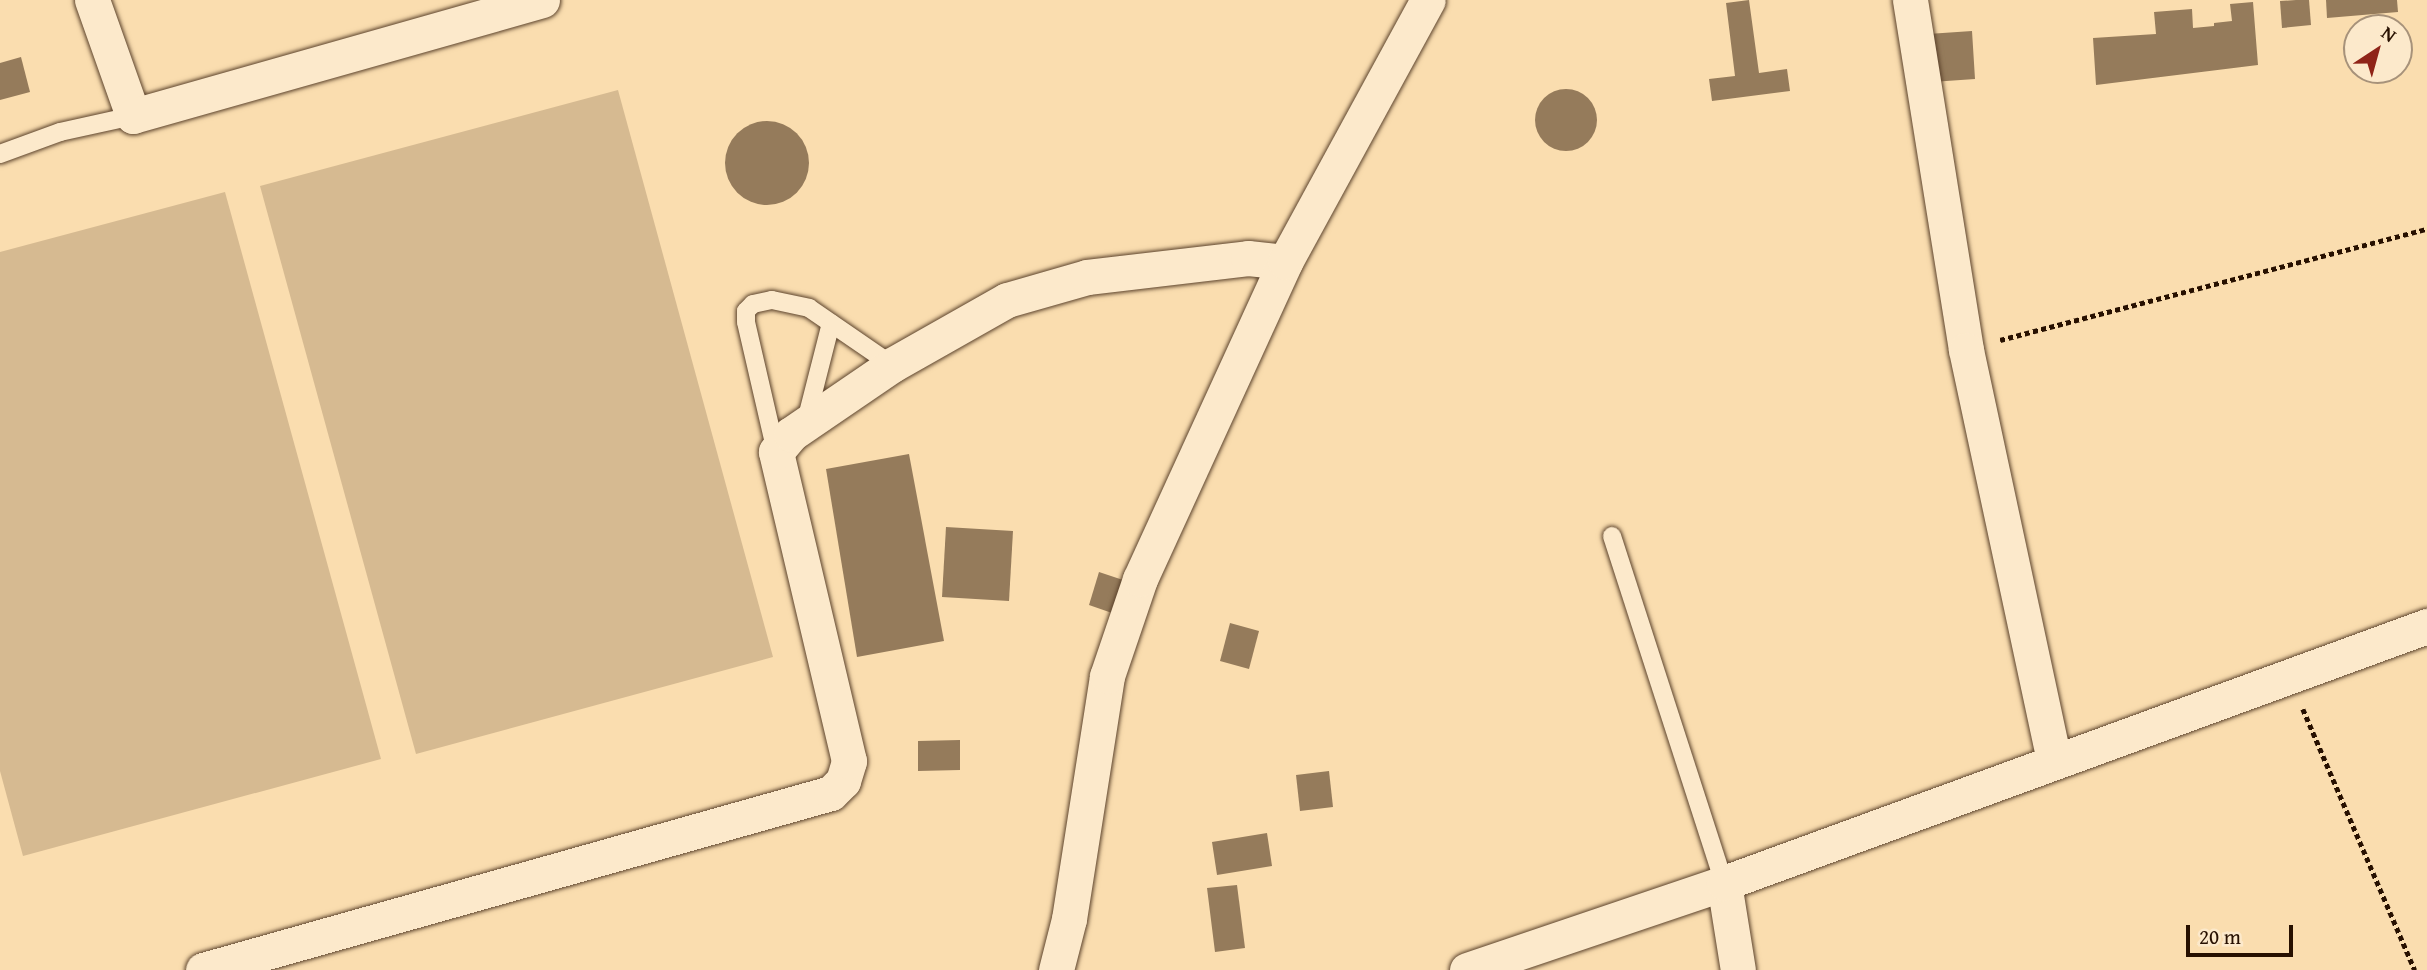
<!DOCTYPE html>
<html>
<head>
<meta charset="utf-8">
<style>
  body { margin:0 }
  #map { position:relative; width:2427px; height:970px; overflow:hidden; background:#faddaf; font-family:"Gentium Book Plus",serif }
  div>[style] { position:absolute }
  .green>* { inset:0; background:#d6ba91 }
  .building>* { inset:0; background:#957b5b }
  .round { border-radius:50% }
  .path>* { height:4.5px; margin-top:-2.25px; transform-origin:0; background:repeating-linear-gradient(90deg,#271000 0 5px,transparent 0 8.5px) }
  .roads { filter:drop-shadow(0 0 2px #5c432c) drop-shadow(0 0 2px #5c432c) }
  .service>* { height:18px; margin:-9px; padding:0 9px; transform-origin:9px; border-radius:9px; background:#fce9cb }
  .minor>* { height:35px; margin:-17.5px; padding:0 17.5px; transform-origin:17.5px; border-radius:17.5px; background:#fce9cb }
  span { translate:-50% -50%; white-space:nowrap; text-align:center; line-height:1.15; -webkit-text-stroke:5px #fce9cb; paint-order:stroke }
  .north { position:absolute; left:2343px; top:14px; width:70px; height:70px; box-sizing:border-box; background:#fce9cb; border:2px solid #a7927a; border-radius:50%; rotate:36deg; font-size:19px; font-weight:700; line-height:28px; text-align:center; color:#271000 }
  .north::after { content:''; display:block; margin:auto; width:24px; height:32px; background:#8f2418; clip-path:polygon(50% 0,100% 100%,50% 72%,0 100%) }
  .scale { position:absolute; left:2186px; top:925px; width:107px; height:32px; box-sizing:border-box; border:4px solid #271000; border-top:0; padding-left:9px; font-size:21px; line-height:24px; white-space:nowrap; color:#271000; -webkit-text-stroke:5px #fce9cb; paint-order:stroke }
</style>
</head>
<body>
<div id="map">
  <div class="green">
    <div style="clip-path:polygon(618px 90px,773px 657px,416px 754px,260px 186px)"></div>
    <div style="clip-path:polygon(225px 192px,381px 759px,23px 856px,0 771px,0 252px)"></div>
  </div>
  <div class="building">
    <div style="clip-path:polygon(1749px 0,1759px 73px,1787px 69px,1790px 91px,1712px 101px,1709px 79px,1735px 76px,1726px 3px)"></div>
    <div style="clip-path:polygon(2296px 0,2309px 0,2311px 25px,2282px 28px,2280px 1px)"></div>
    <div style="clip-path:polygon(2326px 0,2397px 0,2398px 12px,2327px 18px)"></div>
    <div style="clip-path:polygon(2253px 2px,2258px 65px,2096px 85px,2093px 38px,2156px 34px,2154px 12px,2192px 9px,2193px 28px,2214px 26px,2214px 23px,2232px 21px,2230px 4px)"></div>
    <div style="clip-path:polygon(1972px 31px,1975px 79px,1932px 82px,1928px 34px)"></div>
    <div style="clip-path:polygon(21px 57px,30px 92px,0 100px,0 63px)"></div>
    <div class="round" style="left:1535px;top:89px;width:62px;height:62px"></div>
    <div class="round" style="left:725px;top:121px;width:84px;height:84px"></div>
    <div style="clip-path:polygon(909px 454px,944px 641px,857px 657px,826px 469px)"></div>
    <div style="clip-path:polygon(946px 527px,1013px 531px,1009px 601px,942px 597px)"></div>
    <div style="clip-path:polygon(1099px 572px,1123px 580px,1112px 613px,1089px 605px)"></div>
    <div style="clip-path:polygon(1230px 623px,1259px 631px,1249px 669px,1220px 661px)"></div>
    <div style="clip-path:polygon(960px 740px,960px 770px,918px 771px,918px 741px)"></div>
    <div style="clip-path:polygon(1329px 771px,1333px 807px,1300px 811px,1296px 775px)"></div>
    <div style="clip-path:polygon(1267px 833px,1272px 866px,1217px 875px,1212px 842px)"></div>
    <div style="clip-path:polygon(1237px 885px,1245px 948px,1215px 952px,1207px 888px)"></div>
  </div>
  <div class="path">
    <div style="left:2000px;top:340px;width:441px;rotate:-14.6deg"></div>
    <div style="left:2303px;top:709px;width:284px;rotate:66.8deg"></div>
  </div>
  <div class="roads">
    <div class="service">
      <div style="left:0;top:154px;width:64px;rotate:-20.1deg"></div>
      <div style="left:60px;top:132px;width:75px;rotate:-12.4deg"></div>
      <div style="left:806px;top:421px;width:101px;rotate:-75.7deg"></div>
      <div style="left:776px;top:452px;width:133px;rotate:-103deg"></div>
      <div style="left:746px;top:322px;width:11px;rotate:-90deg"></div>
      <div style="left:746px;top:311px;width:10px;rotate:-45deg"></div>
      <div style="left:753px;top:304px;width:19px;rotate:-12deg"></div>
      <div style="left:772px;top:300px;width:38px;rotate:12deg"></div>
      <div style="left:809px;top:308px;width:101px;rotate:34.5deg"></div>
      <div style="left:1612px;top:536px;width:365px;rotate:72.1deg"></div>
    </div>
    <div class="minor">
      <div style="left:92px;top:0;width:123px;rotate:70.5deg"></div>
      <div style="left:133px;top:116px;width:425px;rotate:-15.8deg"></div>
      <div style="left:1910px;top:0;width:354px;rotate:80.9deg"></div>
      <div style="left:1966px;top:350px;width:421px;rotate:77.9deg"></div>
      <div style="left:1724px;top:883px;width:88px;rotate:80.9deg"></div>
      <div style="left:203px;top:970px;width:652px;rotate:-15.74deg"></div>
      <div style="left:831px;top:793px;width:17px;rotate:-45deg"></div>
      <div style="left:843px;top:781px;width:21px;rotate:-73deg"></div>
      <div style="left:849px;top:761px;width:318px;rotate:-103.3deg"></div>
      <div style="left:776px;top:452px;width:23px;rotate:-50deg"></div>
      <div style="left:791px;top:434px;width:122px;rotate:-34.3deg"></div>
      <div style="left:892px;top:365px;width:132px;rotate:-29.5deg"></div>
      <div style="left:1007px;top:300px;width:83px;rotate:-16deg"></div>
      <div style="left:1087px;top:277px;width:162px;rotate:-6.7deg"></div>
      <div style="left:1248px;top:258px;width:37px;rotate:6deg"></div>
      <div style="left:1056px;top:970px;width:53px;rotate:-75.7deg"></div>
      <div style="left:1069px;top:919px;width:246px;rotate:-81.1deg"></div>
      <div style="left:1107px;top:676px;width:102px;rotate:-71.2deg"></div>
      <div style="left:1140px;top:579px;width:349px;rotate:-65.4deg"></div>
      <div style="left:1285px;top:262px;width:298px;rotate:-61.4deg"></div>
      <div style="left:1467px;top:970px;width:271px;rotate:-18.7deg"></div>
      <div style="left:1724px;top:883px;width:749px;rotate:-20.08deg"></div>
    </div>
  </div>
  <div class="north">N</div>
  <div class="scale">20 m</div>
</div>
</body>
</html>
